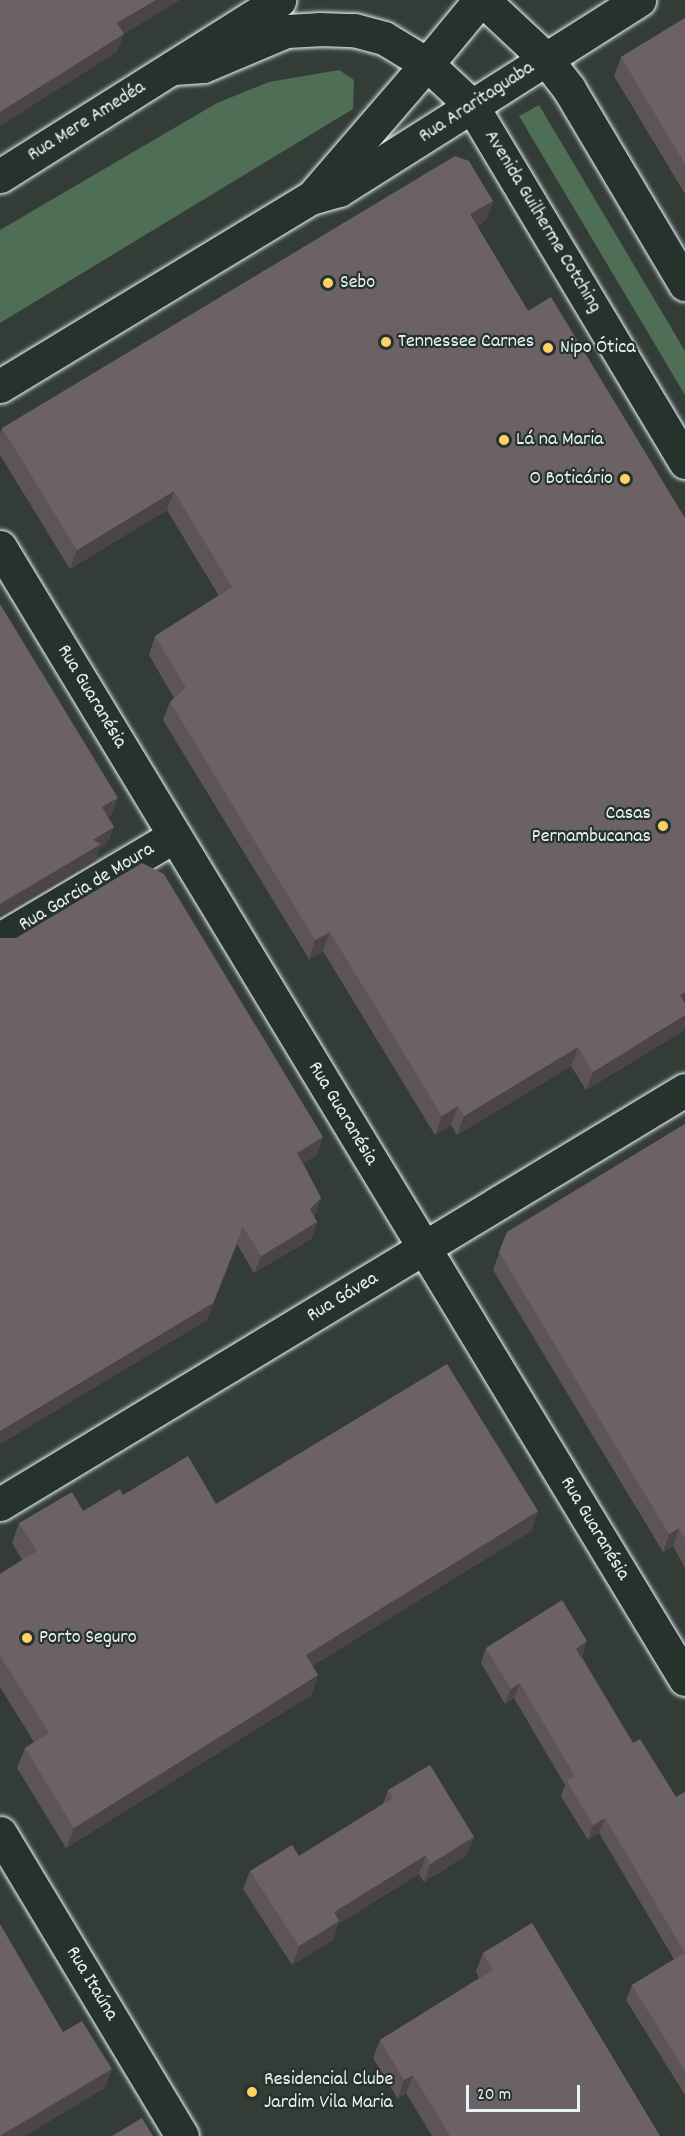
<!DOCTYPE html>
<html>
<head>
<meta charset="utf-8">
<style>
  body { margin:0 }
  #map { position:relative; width:685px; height:2136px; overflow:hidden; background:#343c38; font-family:Dekko,sans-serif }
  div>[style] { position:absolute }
  .green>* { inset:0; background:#4f6e56 }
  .roads { filter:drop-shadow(0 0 2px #e8f1f8) drop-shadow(0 0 2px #e8f1f8) }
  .minor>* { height:33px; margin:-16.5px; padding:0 16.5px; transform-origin:16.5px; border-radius:16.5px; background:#26332d }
  .tertiary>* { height:33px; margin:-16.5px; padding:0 16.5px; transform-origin:16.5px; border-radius:16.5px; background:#26332d }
  .secondary>* { height:33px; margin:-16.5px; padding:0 16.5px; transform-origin:16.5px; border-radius:16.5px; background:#26332d }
  .wall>* { inset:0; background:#5d5458 }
  .shaded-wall>* { inset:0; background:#4c4547 }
  .building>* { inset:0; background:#6c6266 }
  .dots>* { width:16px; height:16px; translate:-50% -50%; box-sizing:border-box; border:3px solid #26332d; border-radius:50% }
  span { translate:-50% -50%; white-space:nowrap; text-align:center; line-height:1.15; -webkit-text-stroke:4.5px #26332d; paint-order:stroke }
  .street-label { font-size:20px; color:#e8f1f8 }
  .poi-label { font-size:20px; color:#e8f1f8 }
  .left { translate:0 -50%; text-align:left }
  .right { translate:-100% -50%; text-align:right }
  .scale { position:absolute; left:466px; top:2085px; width:114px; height:27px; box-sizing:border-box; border:3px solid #e8f1f8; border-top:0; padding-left:8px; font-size:18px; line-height:21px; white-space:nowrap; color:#e8f1f8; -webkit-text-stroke:4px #26332d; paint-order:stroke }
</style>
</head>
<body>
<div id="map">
  <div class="green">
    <div style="clip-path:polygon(339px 70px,354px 80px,353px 109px,0 323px,0 230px,217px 103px,269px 82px)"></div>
    <div style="clip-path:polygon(539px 105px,685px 351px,685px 395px,519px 116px)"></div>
  </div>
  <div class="roads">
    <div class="minor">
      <div style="left:0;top:547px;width:1323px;rotate:58.82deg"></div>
      <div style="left:0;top:939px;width:202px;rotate:-30.6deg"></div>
      <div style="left:0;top:1833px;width:353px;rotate:59deg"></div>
    </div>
    <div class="tertiary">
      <div style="left:312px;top:197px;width:176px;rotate:-49.2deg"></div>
      <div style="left:0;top:386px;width:363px;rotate:-31.2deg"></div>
      <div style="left:311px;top:198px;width:29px;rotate:-16deg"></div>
      <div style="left:339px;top:190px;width:157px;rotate:-32.3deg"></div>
      <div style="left:0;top:1504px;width:800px;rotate:-31.15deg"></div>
    </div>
    <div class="secondary">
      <div style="left:483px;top:0;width:85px;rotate:43.1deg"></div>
      <div style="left:545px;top:58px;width:39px;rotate:52deg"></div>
      <div style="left:569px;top:89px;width:227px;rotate:59.3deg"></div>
      <div style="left:427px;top:64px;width:83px;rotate:-50.4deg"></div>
      <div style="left:174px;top:68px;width:29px;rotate:-4deg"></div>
      <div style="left:203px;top:66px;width:90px;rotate:-22.9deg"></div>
      <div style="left:286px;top:31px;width:33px;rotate:-3deg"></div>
      <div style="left:319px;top:29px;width:35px;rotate:2deg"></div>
      <div style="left:354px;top:30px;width:31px;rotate:15deg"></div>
      <div style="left:384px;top:38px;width:50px;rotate:31.2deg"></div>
      <div style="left:427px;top:64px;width:62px;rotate:43deg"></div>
      <div style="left:472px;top:106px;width:415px;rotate:59.1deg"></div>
      <div style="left:472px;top:106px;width:198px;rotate:-32.4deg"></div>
      <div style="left:0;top:176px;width:330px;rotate:-32.2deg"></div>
    </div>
  </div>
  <div class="wall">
    <div style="clip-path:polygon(685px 18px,685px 194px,614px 76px,621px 57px)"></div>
    <div style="clip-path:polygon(493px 201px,486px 220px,477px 226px,528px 311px,685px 518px,685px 1026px,683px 1031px,586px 1090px,571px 1066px,457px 1135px,451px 1125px,435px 1135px,323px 951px,309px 959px,163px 720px,170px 702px,174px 698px,149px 655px,155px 636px,219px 596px,167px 510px,70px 569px,0 455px,0 434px,2px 428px)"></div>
    <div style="clip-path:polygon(0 938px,317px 1155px,303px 1163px,321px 1198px,314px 1217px,317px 1222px,311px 1239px,254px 1273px,237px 1244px,207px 1320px,0 1444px)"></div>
    <div style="clip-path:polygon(685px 1124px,685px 1568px,673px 1546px,663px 1552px,493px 1270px,507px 1232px)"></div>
    <div style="clip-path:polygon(123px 1495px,216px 1504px,538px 1511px,531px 1531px,312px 1666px,318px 1675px,311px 1695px,66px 1848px,17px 1768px,25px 1748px,34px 1742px,0 1687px,0 1574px,22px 1560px,12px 1543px,19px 1523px,83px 1511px)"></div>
    <div style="clip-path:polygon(486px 1648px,582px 1657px,633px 1743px,676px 1797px,685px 1792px,685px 2095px,626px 2000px,632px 1985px,674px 1959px,599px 1833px,588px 1840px,561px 1796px,565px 1785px,514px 1698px,505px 1704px,481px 1663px)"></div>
    <div style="clip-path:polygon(388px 1790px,467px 1855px,424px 1882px,419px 1874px,338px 1924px,333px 1940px,292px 1965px,243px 1889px,250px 1871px,299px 1856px,383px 1804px)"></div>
    <div style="clip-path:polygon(483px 1953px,660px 2136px,432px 2136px,406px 2093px,398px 2099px,373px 2058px,380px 2040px,479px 1978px,476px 1971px)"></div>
  </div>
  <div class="shaded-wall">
    <div style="clip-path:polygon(156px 0,180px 0,124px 34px,117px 52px,0 126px,0 112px,117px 23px)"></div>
    <div style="clip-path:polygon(493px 201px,486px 220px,463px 233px,470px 214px)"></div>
    <div style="clip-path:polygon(174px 491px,167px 510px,70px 569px,77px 550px)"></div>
    <div style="clip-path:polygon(118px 798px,112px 815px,96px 825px,102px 807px)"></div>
    <div style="clip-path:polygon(114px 827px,107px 844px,99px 849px,95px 861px,0 917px,0 904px,93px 840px)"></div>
    <div style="clip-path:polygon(330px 932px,323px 951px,309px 959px,315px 940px)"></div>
    <div style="clip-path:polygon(685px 992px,685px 1007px,680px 995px)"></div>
    <div style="clip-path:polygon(685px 1015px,685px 1026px,683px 1031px,586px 1090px,593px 1072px)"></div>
    <div style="clip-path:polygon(578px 1047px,571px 1066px,457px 1135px,464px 1116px)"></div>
    <div style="clip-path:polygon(458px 1106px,451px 1125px,435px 1135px,442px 1116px)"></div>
    <div style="clip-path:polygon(323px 1137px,317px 1155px,291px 1170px,297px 1153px)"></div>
    <div style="clip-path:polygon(321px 1198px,315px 1216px,303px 1226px,310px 1209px)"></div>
    <div style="clip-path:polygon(317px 1222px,311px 1239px,254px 1273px,261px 1256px)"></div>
    <div style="clip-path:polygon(243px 1227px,207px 1320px,0 1444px,0 1431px)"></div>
    <div style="clip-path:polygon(538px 1511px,531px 1531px,298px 1675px,306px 1655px)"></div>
    <div style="clip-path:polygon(679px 1528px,673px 1546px,663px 1552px,669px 1534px)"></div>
    <div style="clip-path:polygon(587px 1641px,582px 1657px,571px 1664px,576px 1649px)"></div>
    <div style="clip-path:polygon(318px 1675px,311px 1695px,66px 1848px,74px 1828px)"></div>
    <div style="clip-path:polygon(520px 1683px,514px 1698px,505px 1704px,511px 1689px)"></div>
    <div style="clip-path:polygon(605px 1818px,599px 1833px,588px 1840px,593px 1825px)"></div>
    <div style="clip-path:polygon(474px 1837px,467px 1855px,424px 1882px,430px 1864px)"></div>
    <div style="clip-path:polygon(426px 1855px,419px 1874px,338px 1924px,333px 1940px,292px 1965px,299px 1946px,334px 1912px)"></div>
    <div style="clip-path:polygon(112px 2069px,105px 2088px,25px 2136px,0 2136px)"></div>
    <div style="clip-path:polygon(413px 2075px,406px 2093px,398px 2099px,404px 2080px)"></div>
  </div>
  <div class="building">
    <div style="clip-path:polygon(0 0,156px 0,117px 23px,124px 34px,0 112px)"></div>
    <div style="clip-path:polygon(685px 18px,685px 164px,621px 57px)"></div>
    <div style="clip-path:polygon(455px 156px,469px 161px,493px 201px,470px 214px,528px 311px,551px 297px,685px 518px,685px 992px,680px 995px,685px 1004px,685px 1015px,593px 1072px,578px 1047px,464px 1116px,458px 1106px,442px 1116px,330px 932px,315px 940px,170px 702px,186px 688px,155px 636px,232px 587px,174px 491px,77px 550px,2px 428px)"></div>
    <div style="clip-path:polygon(0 604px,118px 798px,102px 807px,114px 827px,93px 840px,101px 844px,0 904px)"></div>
    <div style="clip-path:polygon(142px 863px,164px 874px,323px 1137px,297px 1153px,321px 1198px,310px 1209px,317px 1222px,261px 1256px,243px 1227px,213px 1303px,0 1431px,0 938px,16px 938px)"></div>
    <div style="clip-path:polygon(685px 1124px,685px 1538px,679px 1528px,669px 1534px,499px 1252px,507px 1232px)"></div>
    <div style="clip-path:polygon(447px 1364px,538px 1511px,306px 1655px,318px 1675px,74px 1828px,25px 1748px,49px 1733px,0 1656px,0 1574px,37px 1551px,19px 1523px,72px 1492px,83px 1511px,120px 1489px,123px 1495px,188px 1456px,216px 1504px)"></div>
    <div style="clip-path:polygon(562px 1600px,587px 1641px,576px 1649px,633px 1743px,640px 1739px,676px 1797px,685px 1792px,685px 2071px,632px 1985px,685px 1953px,605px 1818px,593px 1825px,567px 1781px,575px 1776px,520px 1683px,511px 1689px,486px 1648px)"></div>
    <div style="clip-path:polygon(430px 1765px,474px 1837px,430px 1864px,426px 1855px,334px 1912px,339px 1921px,299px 1946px,250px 1871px,292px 1845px,299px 1856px,393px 1798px,388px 1790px)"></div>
    <div style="clip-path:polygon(532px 1923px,660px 2136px,450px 2136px,413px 2075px,404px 2080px,380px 2040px,493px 1970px,483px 1953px)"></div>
    <div style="clip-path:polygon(0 1924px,63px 2032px,82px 2021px,112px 2069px,0 2136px)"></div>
    <div style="clip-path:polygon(142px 2118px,153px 2136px,112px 2136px)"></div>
  </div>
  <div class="dots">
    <div style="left:328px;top:283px;background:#ffd166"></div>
    <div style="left:386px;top:342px;background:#ffd166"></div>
    <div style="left:548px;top:348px;background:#ffd166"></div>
    <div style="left:504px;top:440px;background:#ffd166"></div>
    <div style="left:625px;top:479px;background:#ffd166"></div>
    <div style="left:663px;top:826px;background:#ffd166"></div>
    <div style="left:27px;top:1638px;background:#ffd166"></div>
    <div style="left:252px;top:2092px;background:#ffd166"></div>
  </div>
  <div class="street-label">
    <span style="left:477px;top:103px;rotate:-33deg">Rua Araritaguaba</span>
    <span style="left:87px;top:122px;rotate:-32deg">Rua Mere Amedéa</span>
    <span style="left:542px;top:222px;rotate:59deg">Avenida Guilherme Cotching</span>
    <span style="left:91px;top:697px;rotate:59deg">Rua Guaranésia</span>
    <span style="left:87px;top:888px;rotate:-31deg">Rua Garcia de Moura</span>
    <span style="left:342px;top:1114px;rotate:59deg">Rua Guaranésia</span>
    <span style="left:343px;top:1298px;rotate:-31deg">Rua Gávea</span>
    <span style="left:594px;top:1529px;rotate:59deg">Rua Guaranésia</span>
    <span style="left:91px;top:1984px;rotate:59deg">Rua Itaúna</span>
  </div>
  <div class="poi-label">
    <span class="left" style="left:340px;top:283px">Sebo</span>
    <span class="left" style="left:398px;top:342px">Tennessee Carnes</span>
    <span class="left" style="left:560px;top:348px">Nipo Ótica</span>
    <span class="left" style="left:516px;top:440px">Lá na Maria</span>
    <span class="right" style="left:613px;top:479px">O Boticário</span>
    <span class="right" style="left:651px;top:826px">Casas<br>Pernambucanas</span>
    <span class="left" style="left:39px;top:1638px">Porto Seguro</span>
    <span class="left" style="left:264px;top:2092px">Residencial Clube<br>Jardim Vila Maria</span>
  </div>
  <div class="scale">20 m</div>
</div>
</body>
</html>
